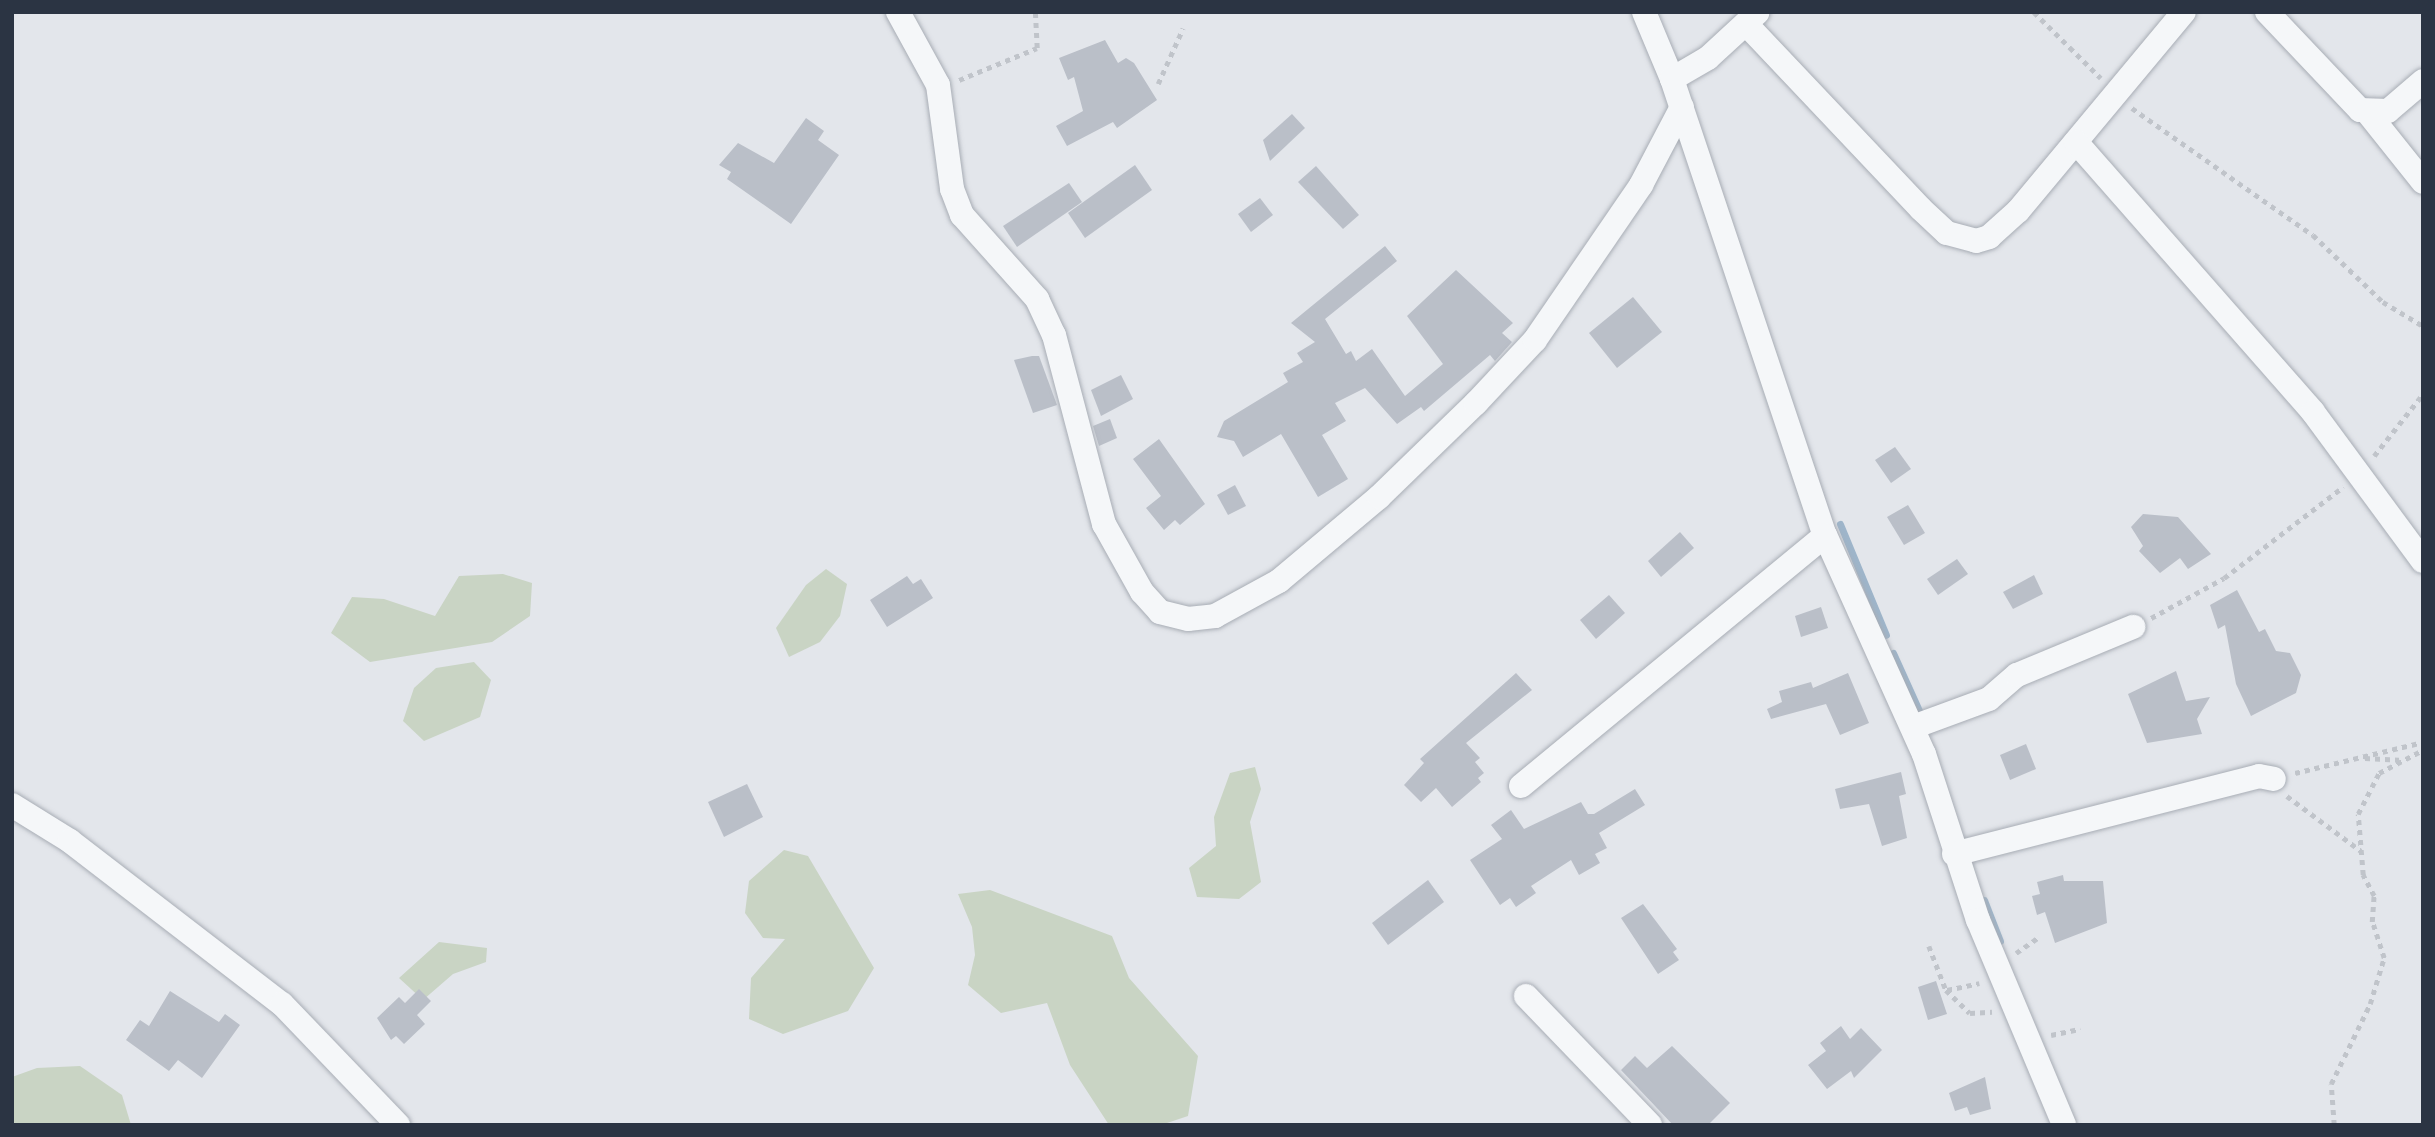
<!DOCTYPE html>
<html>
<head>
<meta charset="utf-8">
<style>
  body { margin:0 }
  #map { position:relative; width:2435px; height:1137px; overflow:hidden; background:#e3e6eb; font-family:"Work Sans",sans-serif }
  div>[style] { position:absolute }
  .green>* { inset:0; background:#c9d4c4 }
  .stream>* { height:7px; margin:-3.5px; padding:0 3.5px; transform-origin:3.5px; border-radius:3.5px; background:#9eb5ca }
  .building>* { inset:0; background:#babfc8 }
  .path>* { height:4.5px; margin-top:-2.25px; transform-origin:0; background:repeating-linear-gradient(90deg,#c0c4ca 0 5px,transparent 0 10px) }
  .roads { filter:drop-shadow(0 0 2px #a8adb5) drop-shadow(0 0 2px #a8adb5) }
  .minor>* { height:24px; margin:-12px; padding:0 12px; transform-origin:12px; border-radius:12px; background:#f5f7f9 }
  span { translate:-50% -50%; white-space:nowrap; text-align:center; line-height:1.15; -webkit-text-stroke:6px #f2f5f8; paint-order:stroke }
  .frame { position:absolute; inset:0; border:14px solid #2b3443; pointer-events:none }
</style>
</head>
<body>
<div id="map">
  <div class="green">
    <div style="clip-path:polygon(826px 569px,847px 584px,840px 616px,820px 642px,789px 657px,776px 628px,806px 585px)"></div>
    <div style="clip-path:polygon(503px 574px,532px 583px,530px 616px,492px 642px,370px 662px,331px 633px,352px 597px,384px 599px,435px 616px,459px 576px)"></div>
    <div style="clip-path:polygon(474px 662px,491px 680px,480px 717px,424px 741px,403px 721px,414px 688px,436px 668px)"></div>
    <div style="clip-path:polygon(1255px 767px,1261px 789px,1250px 822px,1261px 882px,1239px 899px,1197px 897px,1189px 868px,1216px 846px,1214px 817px,1230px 773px)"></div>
    <div style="clip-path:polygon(784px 850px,808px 856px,874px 968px,848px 1011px,783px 1034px,749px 1019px,751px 978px,785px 939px,763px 938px,745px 913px,749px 881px)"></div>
    <div style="clip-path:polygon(990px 890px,1112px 936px,1129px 978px,1198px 1056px,1188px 1116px,1161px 1125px,1109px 1125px,1070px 1065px,1047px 1003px,1001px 1013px,968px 985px,975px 955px,972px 927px,958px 894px)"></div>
    <div style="clip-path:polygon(439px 942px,487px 948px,486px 962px,453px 974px,423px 1000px,399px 978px)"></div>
    <div style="clip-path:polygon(80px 1066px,122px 1095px,131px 1125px,12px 1125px,12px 1077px,37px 1068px)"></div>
  </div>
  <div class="stream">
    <div style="left:1840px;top:524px;width:120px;rotate:67.5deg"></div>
    <div style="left:1893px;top:653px;width:68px;rotate:65.7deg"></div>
    <div style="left:1984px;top:900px;width:44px;rotate:68.7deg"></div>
  </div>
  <div class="building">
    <div style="clip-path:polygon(1105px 40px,1118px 63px,1126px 58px,1134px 63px,1157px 100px,1117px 128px,1113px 122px,1067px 146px,1056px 126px,1083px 111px,1074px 77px,1068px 80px,1059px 58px)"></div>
    <div style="clip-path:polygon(1292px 114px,1305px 128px,1270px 161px,1263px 140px)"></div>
    <div style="clip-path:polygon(806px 118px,824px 131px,818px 140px,839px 155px,791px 224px,727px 179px,731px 172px,719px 165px,738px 143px,774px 163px)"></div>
    <div style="clip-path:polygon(1135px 165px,1152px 190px,1085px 238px,1068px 213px)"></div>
    <div style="clip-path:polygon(1316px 166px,1359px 215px,1343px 229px,1298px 182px)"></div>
    <div style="clip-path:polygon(1069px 183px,1082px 202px,1017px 247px,1003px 226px)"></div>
    <div style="clip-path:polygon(1260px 198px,1273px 215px,1251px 232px,1238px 214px)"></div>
    <div style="clip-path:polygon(1385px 246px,1397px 261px,1325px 319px,1346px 354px,1351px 351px,1356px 361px,1372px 349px,1405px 396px,1443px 364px,1407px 316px,1456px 270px,1513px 323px,1502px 333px,1512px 342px,1495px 361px,1490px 355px,1424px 411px,1421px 407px,1397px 424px,1365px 388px,1335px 403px,1346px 421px,1322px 435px,1348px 479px,1318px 497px,1281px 434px,1243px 457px,1234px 441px,1217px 437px,1224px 421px,1288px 382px,1283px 373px,1303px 362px,1297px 353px,1315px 342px,1291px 323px)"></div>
    <div style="clip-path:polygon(1633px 297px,1662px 332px,1617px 368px,1589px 333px)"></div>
    <div style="clip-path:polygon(1032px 356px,1039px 356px,1057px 405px,1033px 413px,1014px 360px)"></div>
    <div style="clip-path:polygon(1121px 375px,1133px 399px,1101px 416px,1091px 390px)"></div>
    <div style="clip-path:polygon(1110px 419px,1117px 438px,1099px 446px,1093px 426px)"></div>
    <div style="clip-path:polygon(1159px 439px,1205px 504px,1180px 525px,1175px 520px,1164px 530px,1146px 508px,1161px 496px,1133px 459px)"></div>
    <div style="clip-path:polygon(1895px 447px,1911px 469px,1891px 483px,1875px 460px)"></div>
    <div style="clip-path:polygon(1235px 485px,1246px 506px,1228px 515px,1217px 495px)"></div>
    <div style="clip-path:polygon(1908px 505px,1925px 533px,1904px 545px,1887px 517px)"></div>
    <div style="clip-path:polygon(2143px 514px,2178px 517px,2211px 554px,2188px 569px,2180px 558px,2160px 573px,2139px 551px,2143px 546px,2131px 527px)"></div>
    <div style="clip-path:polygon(1680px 532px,1694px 548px,1661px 577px,1648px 561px)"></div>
    <div style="clip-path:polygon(1957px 559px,1968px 574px,1938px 595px,1927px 579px)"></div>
    <div style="clip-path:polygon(2034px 575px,2043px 594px,2013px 609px,2003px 592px)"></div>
    <div style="clip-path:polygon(907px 576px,913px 584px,921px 579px,933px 598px,887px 627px,870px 600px)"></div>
    <div style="clip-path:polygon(2237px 590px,2259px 632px,2265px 629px,2276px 651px,2290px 653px,2301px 675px,2296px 693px,2251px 716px,2236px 684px,2225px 625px,2218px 629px,2210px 605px)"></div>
    <div style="clip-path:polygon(1609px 595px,1625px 613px,1596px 639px,1580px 620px)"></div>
    <div style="clip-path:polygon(1821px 607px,1828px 628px,1801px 637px,1795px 616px)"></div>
    <div style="clip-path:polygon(2176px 671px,2186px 701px,2210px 697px,2197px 719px,2202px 734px,2147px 743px,2128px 694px)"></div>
    <div style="clip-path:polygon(1516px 673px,1532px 690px,1466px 743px,1480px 758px,1475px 762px,1484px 773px,1478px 778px,1481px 782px,1452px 807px,1436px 788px,1421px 802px,1404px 785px,1424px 763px,1420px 759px)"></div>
    <div style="clip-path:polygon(1848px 673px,1869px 723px,1840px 735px,1826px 704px,1771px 719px,1767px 709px,1782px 702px,1779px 691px,1811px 682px,1813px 688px)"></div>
    <div style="clip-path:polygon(2026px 744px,2036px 769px,2010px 780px,2000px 755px)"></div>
    <div style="clip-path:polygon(1901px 772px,1906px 794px,1899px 796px,1907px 838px,1882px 846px,1869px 804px,1840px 809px,1835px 789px)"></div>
    <div style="clip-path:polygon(747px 784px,763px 817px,724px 837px,708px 802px)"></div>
    <div style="clip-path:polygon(1635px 789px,1645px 805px,1599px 833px,1607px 848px,1595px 854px,1600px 863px,1579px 875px,1571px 860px,1531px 886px,1536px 893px,1516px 907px,1510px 898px,1500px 905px,1470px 860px,1502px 839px,1491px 825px,1511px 810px,1524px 829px,1581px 802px,1588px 814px,1594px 814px)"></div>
    <div style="clip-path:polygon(2063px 875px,2064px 881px,2103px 881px,2107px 923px,2055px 943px,2045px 912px,2037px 915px,2032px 896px,2040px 894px,2037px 882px)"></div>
    <div style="clip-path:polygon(1428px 880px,1444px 902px,1388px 945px,1372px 923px)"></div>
    <div style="clip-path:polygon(1643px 904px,1677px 949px,1673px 952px,1679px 960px,1658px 974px,1621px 918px)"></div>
    <div style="clip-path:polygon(1936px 981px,1947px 1014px,1928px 1020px,1918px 987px)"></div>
    <div style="clip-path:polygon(419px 989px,431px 1001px,417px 1015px,425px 1024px,404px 1044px,396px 1036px,391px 1040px,377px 1018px,399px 997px,405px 1003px)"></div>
    <div style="clip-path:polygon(170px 991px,219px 1022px,225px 1014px,240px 1025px,202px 1078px,178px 1060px,169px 1071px,126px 1040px,140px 1020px,149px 1026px)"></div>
    <div style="clip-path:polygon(1841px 1026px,1850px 1039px,1861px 1028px,1882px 1050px,1854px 1078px,1851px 1071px,1827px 1089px,1808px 1065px,1826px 1051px,1820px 1043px)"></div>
    <div style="clip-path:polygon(1672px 1046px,1730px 1103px,1708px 1125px,1673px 1125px,1621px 1070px,1635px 1056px,1647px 1068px)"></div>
    <div style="clip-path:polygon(1985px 1077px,1991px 1109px,1970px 1115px,1967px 1107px,1955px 1111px,1949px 1093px)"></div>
  </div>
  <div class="path">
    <div style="left:2034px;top:12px;width:94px;rotate:44.6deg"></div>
    <div style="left:959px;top:80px;width:84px;rotate:-22.3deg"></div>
    <div style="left:1037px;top:48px;width:36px;rotate:-93deg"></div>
    <div style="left:1158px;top:84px;width:61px;rotate:-65.9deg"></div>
    <div style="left:2132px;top:108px;width:221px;rotate:35.1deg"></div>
    <div style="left:2313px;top:235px;width:97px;rotate:43.7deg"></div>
    <div style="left:2383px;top:302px;width:47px;rotate:31deg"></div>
    <div style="left:2374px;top:456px;width:79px;rotate:-51.7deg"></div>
    <div style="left:2151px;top:618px;width:83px;rotate:-28.7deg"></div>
    <div style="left:2224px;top:578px;width:150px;rotate:-37.4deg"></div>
    <div style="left:2365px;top:758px;width:34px;rotate:3deg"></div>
    <div style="left:2295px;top:773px;width:132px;rotate:-13.6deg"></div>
    <div style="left:2287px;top:796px;width:92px;rotate:36.6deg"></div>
    <div style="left:1929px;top:946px;width:47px;rotate:68.9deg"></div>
    <div style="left:1946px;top:990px;width:33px;rotate:44deg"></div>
    <div style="left:1970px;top:1013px;width:22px;rotate:-3deg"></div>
    <div style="left:2016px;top:953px;width:28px;rotate:-35deg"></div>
    <div style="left:1947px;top:990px;width:33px;rotate:-12deg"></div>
    <div style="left:2051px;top:1035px;width:30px;rotate:-12deg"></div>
    <div style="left:2334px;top:1125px;width:41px;rotate:-94.2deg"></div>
    <div style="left:2331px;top:1084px;width:89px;rotate:-64deg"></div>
    <div style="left:2370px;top:1004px;width:48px;rotate:-73.1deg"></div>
    <div style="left:2384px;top:958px;width:38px;rotate:-108deg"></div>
    <div style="left:2372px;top:922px;width:26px;rotate:-86deg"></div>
    <div style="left:2374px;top:896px;width:24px;rotate:-118deg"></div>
    <div style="left:2363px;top:875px;width:61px;rotate:-94.7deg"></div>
    <div style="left:2358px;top:814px;width:46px;rotate:-62.9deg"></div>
    <div style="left:2379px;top:773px;width:50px;rotate:-27.6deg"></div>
  </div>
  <div class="roads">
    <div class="minor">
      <div style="left:898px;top:12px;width:83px;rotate:61.3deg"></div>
      <div style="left:938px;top:85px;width:105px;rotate:82.3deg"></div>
      <div style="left:952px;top:189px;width:28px;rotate:69deg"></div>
      <div style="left:962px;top:215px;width:113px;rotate:48.2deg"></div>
      <div style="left:1037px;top:299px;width:40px;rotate:65deg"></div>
      <div style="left:1054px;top:335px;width:196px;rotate:75.2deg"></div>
      <div style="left:1104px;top:524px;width:78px;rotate:60.8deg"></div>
      <div style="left:1142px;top:592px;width:27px;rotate:48deg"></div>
      <div style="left:1160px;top:612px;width:29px;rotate:14deg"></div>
      <div style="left:1188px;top:619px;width:27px;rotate:-6deg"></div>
      <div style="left:1215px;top:616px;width:73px;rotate:-28.7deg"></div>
      <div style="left:1279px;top:581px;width:131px;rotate:-40deg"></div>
      <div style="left:1379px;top:497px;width:135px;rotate:-44.1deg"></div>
      <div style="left:1476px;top:403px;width:86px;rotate:-46.9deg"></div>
      <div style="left:1535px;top:340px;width:188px;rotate:-55.6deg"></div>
      <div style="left:1641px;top:185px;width:88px;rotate:-62.3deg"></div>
      <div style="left:1644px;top:12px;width:73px;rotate:67.3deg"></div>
      <div style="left:1672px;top:79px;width:481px;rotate:71.5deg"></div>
      <div style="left:1825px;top:535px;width:240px;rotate:65.7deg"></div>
      <div style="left:1924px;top:754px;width:175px;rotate:72deg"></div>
      <div style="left:1978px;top:920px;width:222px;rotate:67.2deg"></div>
      <div style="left:2267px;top:12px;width:135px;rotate:46.5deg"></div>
      <div style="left:2360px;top:110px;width:28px;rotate:2deg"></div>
      <div style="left:2388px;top:111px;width:46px;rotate:-40.6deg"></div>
      <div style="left:1747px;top:25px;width:253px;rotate:46.6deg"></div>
      <div style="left:1921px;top:209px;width:35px;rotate:43deg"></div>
      <div style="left:1947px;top:233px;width:30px;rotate:15deg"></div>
      <div style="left:1976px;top:241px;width:14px;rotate:-17deg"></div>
      <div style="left:1989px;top:237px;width:39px;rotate:-42deg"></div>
      <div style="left:2018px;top:211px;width:259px;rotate:-50.2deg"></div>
      <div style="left:1672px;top:79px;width:42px;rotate:-30.3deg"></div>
      <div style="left:1708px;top:58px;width:67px;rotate:-42.6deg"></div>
      <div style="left:2368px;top:113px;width:88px;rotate:51.4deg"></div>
      <div style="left:2076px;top:142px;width:359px;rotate:48.7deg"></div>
      <div style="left:2313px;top:412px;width:185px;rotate:53.6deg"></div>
      <div style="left:1913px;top:727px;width:81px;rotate:-20.2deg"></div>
      <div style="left:1989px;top:699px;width:37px;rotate:-41deg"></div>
      <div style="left:2017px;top:675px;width:126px;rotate:-22.5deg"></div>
      <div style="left:1521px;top:786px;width:394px;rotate:-39.5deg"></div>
      <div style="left:12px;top:805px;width:68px;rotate:31.8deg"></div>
      <div style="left:70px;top:841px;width:267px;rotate:37.6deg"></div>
      <div style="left:282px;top:1004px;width:168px;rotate:46.2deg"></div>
      <div style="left:1954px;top:854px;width:315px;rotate:-14.3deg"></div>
      <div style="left:2259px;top:776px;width:15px;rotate:11deg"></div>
      <div style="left:1526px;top:996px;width:179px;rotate:46.1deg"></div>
    </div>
  </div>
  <div class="frame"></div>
</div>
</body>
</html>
